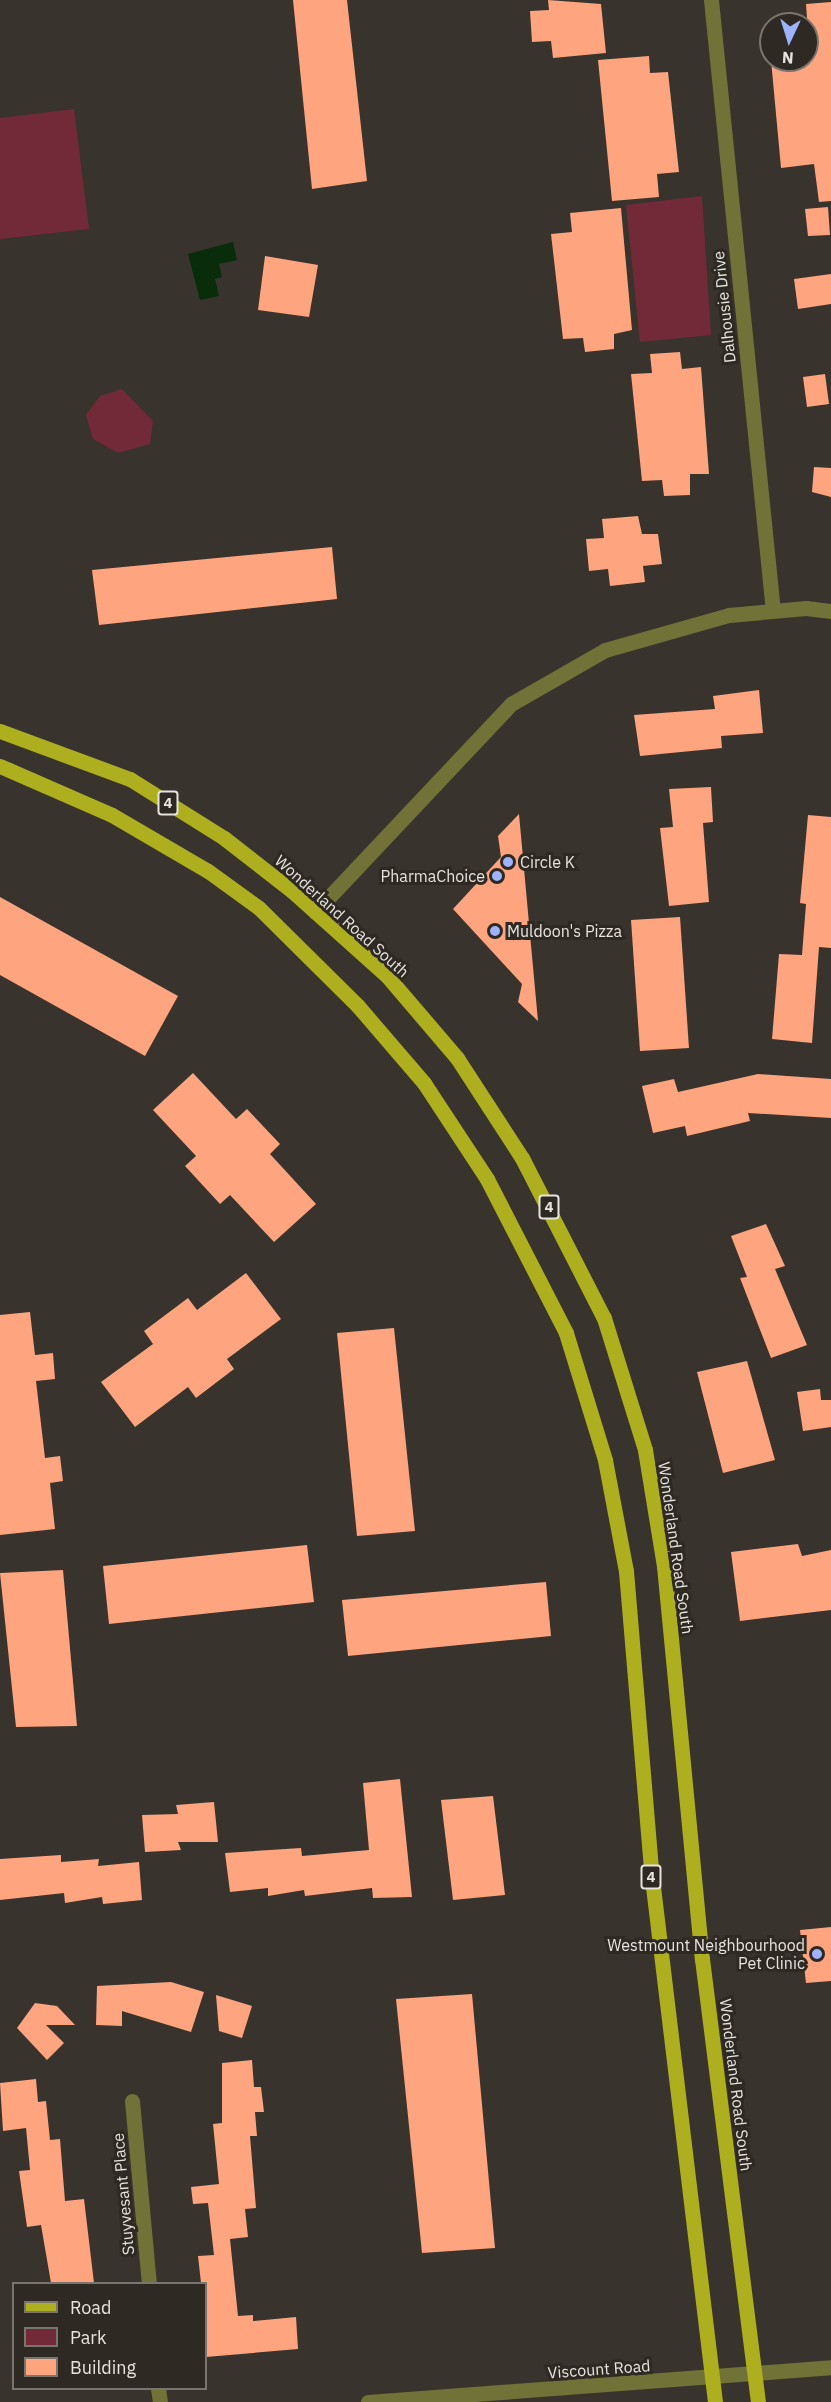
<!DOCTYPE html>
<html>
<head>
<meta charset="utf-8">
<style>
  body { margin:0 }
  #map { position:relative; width:831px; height:2402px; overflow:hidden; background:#38332c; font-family:"IBM Plex Sans",sans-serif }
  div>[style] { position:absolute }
  .green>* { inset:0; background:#722a39 }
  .water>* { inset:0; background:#092c0a }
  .building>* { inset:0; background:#fea47e }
  .minor>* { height:15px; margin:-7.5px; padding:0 7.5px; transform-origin:7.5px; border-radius:7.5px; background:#707238 }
  .major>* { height:15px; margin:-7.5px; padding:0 7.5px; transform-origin:7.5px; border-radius:7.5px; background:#adaf1f }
  .dots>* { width:16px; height:16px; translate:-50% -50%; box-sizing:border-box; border:3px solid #2e2922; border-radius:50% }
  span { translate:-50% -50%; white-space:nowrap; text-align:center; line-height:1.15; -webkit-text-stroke:6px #2e2922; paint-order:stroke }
  .shield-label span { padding:2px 4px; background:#2e2922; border:2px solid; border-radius:4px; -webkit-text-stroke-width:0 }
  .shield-label { font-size:15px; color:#e7e4df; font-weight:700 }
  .street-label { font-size:16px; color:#e7e4df }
  .poi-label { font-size:16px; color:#e7e4df }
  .left { translate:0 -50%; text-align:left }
  .right { translate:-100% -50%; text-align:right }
  .legend { position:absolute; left:12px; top:2282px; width:195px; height:108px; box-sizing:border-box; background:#2e2922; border:2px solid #78746e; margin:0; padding:8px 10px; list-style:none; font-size:18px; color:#e7e4df }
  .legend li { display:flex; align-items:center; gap:12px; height:30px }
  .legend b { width:30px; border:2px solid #78746e }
  .north { position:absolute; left:759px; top:12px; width:60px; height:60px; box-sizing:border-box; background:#2e2922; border:2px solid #78746e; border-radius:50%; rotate:184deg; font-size:16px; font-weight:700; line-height:24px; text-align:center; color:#e7e4df }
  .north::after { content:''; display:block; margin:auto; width:21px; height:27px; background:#9eb3fd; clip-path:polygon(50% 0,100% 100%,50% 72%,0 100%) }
</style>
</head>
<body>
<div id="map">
  <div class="green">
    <div style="clip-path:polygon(74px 109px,89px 229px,0 239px,0 118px)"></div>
    <div style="clip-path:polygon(702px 196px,711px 335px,640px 342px,626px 205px)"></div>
    <div style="clip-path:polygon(122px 389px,153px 421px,150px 444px,118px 453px,93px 439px,86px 415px,100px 396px)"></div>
  </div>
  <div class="water">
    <div style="clip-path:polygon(233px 242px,237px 260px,219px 264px,222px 277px,215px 279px,219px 296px,200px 300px,188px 254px)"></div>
  </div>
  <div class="building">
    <div style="clip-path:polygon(293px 0,347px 0,367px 181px,312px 189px)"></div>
    <div style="clip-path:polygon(548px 0,601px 4px,606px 53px,553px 58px,551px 41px,532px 42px,530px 11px,549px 10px)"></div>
    <div style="clip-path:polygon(831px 2px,831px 201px,819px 202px,814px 164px,781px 168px,771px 60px,810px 60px,806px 4px)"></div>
    <div style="clip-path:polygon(649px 56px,650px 73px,668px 72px,679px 172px,657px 174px,659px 197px,612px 201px,598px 60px)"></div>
    <div style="clip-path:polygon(828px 207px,830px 235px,808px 236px,805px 209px)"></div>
    <div style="clip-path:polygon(621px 208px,632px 330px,614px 334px,614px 349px,585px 352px,583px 338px,563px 339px,551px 234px,572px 232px,570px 213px)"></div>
    <div style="clip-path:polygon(265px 256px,318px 265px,309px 317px,258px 310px)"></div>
    <div style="clip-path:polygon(831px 274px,831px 304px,798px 309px,794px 279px)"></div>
    <div style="clip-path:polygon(680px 352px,682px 369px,701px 367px,709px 474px,690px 474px,690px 495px,664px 496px,662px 480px,642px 481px,631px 374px,652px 373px,650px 354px)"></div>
    <div style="clip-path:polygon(825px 374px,829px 404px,807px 407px,803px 377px)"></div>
    <div style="clip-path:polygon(814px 467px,831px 468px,831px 497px,812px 492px)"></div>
    <div style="clip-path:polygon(638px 516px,642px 534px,658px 534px,662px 564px,643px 566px,645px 582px,610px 586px,608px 569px,589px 571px,586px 539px,604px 538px,602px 519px)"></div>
    <div style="clip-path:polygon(332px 547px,337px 599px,99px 625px,92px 570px)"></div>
    <div style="clip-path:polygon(759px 690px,763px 733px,721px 736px,722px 748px,640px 756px,634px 715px,715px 709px,713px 696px)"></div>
    <div style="clip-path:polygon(711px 787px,713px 822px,703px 823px,709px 902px,669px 906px,660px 828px,673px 827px,669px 789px)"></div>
    <div style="clip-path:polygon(519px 814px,532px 956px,538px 1021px,518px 1002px,522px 984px,453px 909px,501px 857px,498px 836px)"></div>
    <div style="clip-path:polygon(808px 815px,831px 817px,831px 948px,819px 947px,812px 1043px,772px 1039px,779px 954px,802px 955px,806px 904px,800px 903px)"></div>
    <div style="clip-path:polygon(0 897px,178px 996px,145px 1056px,0 975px)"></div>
    <div style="clip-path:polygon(680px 917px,689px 1048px,640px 1051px,631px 920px)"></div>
    <div style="clip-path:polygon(193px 1073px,236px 1119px,247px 1109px,280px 1144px,270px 1154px,316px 1204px,274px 1242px,230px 1195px,220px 1204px,185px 1166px,196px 1156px,153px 1110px)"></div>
    <div style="clip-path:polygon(758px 1074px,831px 1079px,831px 1118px,748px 1113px,750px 1121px,687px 1136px,685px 1126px,653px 1133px,642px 1086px,674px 1079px,678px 1092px)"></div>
    <div style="clip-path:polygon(766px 1224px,785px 1266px,775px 1269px,807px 1345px,771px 1358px,740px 1278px,747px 1277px,731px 1236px)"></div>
    <div style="clip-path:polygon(246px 1273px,281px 1319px,227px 1359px,234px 1369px,196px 1398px,188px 1387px,135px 1427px,101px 1382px,153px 1344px,144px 1331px,188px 1298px,197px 1310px)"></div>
    <div style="clip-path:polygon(30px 1312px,35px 1355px,53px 1353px,55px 1379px,36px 1381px,45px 1458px,60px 1456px,63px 1481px,50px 1483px,55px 1529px,0 1535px,0 1315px)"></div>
    <div style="clip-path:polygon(394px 1328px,415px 1531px,357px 1536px,337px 1333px)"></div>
    <div style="clip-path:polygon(747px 1361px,775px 1460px,723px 1473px,697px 1372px)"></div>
    <div style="clip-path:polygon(820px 1389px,821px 1400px,831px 1400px,831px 1427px,803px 1431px,797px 1392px)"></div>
    <div style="clip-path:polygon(798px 1544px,802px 1556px,831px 1550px,831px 1610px,740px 1621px,731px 1552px)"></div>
    <div style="clip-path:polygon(307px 1545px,314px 1602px,109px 1624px,103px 1566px)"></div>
    <div style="clip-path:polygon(63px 1570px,77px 1726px,16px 1727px,0 1573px)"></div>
    <div style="clip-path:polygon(546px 1582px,551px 1636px,348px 1656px,342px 1600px)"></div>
    <div style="clip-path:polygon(400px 1779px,412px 1897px,373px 1898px,372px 1888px,305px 1896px,304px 1890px,268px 1896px,268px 1888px,230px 1892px,225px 1853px,301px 1848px,302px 1856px,369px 1850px,363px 1783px)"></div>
    <div style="clip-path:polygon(493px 1796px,505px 1895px,453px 1900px,441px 1800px)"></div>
    <div style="clip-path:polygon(214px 1802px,218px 1842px,178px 1842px,181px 1850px,145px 1852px,142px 1815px,178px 1814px,176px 1805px)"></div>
    <div style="clip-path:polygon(61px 1855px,61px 1862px,99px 1859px,98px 1866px,139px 1862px,142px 1900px,103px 1904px,102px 1897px,65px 1903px,64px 1893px,0 1900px,0 1859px)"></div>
    <div style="clip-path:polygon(831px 1927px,831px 1981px,806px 1983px,800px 1930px)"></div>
    <div style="clip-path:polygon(171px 1982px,204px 1992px,191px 2032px,122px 2011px,122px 2026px,96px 2025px,97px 1986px)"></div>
    <div style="clip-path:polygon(472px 1994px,495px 2248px,422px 2253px,396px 1999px)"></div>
    <div style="clip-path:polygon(216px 1995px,252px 2006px,242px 2038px,219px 2031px)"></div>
    <div style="clip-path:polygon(35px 2003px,57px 2006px,75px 2025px,46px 2025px,64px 2043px,47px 2060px,17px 2028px)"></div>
    <div style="clip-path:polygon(252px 2060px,254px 2087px,261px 2087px,264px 2112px,255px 2112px,257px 2136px,250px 2136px,256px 2208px,245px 2209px,248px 2237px,230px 2239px,238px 2316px,253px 2315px,253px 2321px,296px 2317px,298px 2349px,206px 2357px,206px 2283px,201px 2283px,198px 2256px,214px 2255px,208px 2203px,193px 2204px,191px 2187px,219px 2184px,213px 2124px,222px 2123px,222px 2063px)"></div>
    <div style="clip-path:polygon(36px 2079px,38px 2102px,46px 2101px,50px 2140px,60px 2139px,65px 2201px,84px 2199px,94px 2283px,51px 2283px,41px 2225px,27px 2227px,19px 2171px,30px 2170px,26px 2128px,3px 2131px,0 2083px)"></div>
  </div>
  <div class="minor">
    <div style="left:711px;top:0;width:614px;rotate:84.21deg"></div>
    <div style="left:315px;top:912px;width:286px;rotate:-46.7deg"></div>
    <div style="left:511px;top:704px;width:108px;rotate:-29.9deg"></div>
    <div style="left:605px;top:650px;width:129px;rotate:-15.8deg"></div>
    <div style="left:729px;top:615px;width:77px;rotate:-5.2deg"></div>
    <div style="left:806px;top:608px;width:25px;rotate:7deg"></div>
    <div style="left:132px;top:2101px;width:184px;rotate:84.7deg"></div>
    <div style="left:158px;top:2388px;width:14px;rotate:82deg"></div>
    <div style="left:368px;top:2402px;width:464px;rotate:-4.3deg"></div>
  </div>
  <div class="major">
    <div style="left:0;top:731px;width:139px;rotate:20.3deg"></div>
    <div style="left:130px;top:779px;width:111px;rotate:32.1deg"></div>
    <div style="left:224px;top:838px;width:86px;rotate:37.9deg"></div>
    <div style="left:292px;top:891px;width:127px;rotate:41.8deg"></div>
    <div style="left:387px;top:976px;width:108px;rotate:49.5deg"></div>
    <div style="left:457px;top:1058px;width:119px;rotate:57deg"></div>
    <div style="left:522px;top:1158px;width:180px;rotate:62.9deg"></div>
    <div style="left:604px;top:1318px;width:138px;rotate:72.7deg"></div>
    <div style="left:645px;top:1450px;width:118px;rotate:80.7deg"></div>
    <div style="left:664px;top:1566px;width:395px;rotate:84.5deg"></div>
    <div style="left:702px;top:1959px;width:447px;rotate:82.8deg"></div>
    <div style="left:0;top:766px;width:122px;rotate:23.6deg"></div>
    <div style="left:112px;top:815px;width:111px;rotate:30.3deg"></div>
    <div style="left:208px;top:871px;width:63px;rotate:36deg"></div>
    <div style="left:259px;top:908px;width:138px;rotate:44.7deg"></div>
    <div style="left:357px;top:1005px;width:103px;rotate:49.3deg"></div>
    <div style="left:424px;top:1083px;width:115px;rotate:56.7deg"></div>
    <div style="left:487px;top:1179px;width:173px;rotate:62.8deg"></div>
    <div style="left:566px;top:1333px;width:133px;rotate:72.9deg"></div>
    <div style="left:605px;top:1460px;width:113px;rotate:79.3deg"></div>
    <div style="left:626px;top:1571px;width:300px;rotate:85.2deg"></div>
    <div style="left:651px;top:1870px;width:536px;rotate:83.14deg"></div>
  </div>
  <div class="dots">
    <div style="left:508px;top:862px;background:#9eb3fd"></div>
    <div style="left:497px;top:876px;background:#9eb3fd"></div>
    <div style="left:495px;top:931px;background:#9eb3fd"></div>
    <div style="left:817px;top:1954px;background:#9eb3fd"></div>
  </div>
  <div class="shield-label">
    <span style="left:168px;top:803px">4</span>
    <span style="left:549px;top:1207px">4</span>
    <span style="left:651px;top:1877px">4</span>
  </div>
  <div class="street-label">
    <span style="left:724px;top:307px;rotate:-96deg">Dalhousie Drive</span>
    <span style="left:342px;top:916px;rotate:42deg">Wonderland Road South</span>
    <span style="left:676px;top:1548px;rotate:82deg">Wonderland Road South</span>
    <span style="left:736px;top:2085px;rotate:83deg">Wonderland Road South</span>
    <span style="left:123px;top:2194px;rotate:-95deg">Stuyvesant Place</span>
    <span style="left:599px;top:2369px;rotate:-4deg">Viscount Road</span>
  </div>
  <div class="poi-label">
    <span class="left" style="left:520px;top:862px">Circle K</span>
    <span class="right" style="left:485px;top:876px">PharmaChoice</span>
    <span class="left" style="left:507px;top:931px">Muldoon's Pizza</span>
    <span class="right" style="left:805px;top:1954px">Westmount Neighbourhood<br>Pet Clinic</span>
  </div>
  <ul class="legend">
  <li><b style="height:8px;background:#adaf1f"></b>Road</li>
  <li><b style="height:16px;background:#722a39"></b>Park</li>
  <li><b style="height:16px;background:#fea47e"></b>Building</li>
  </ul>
  <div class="north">N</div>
</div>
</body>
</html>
